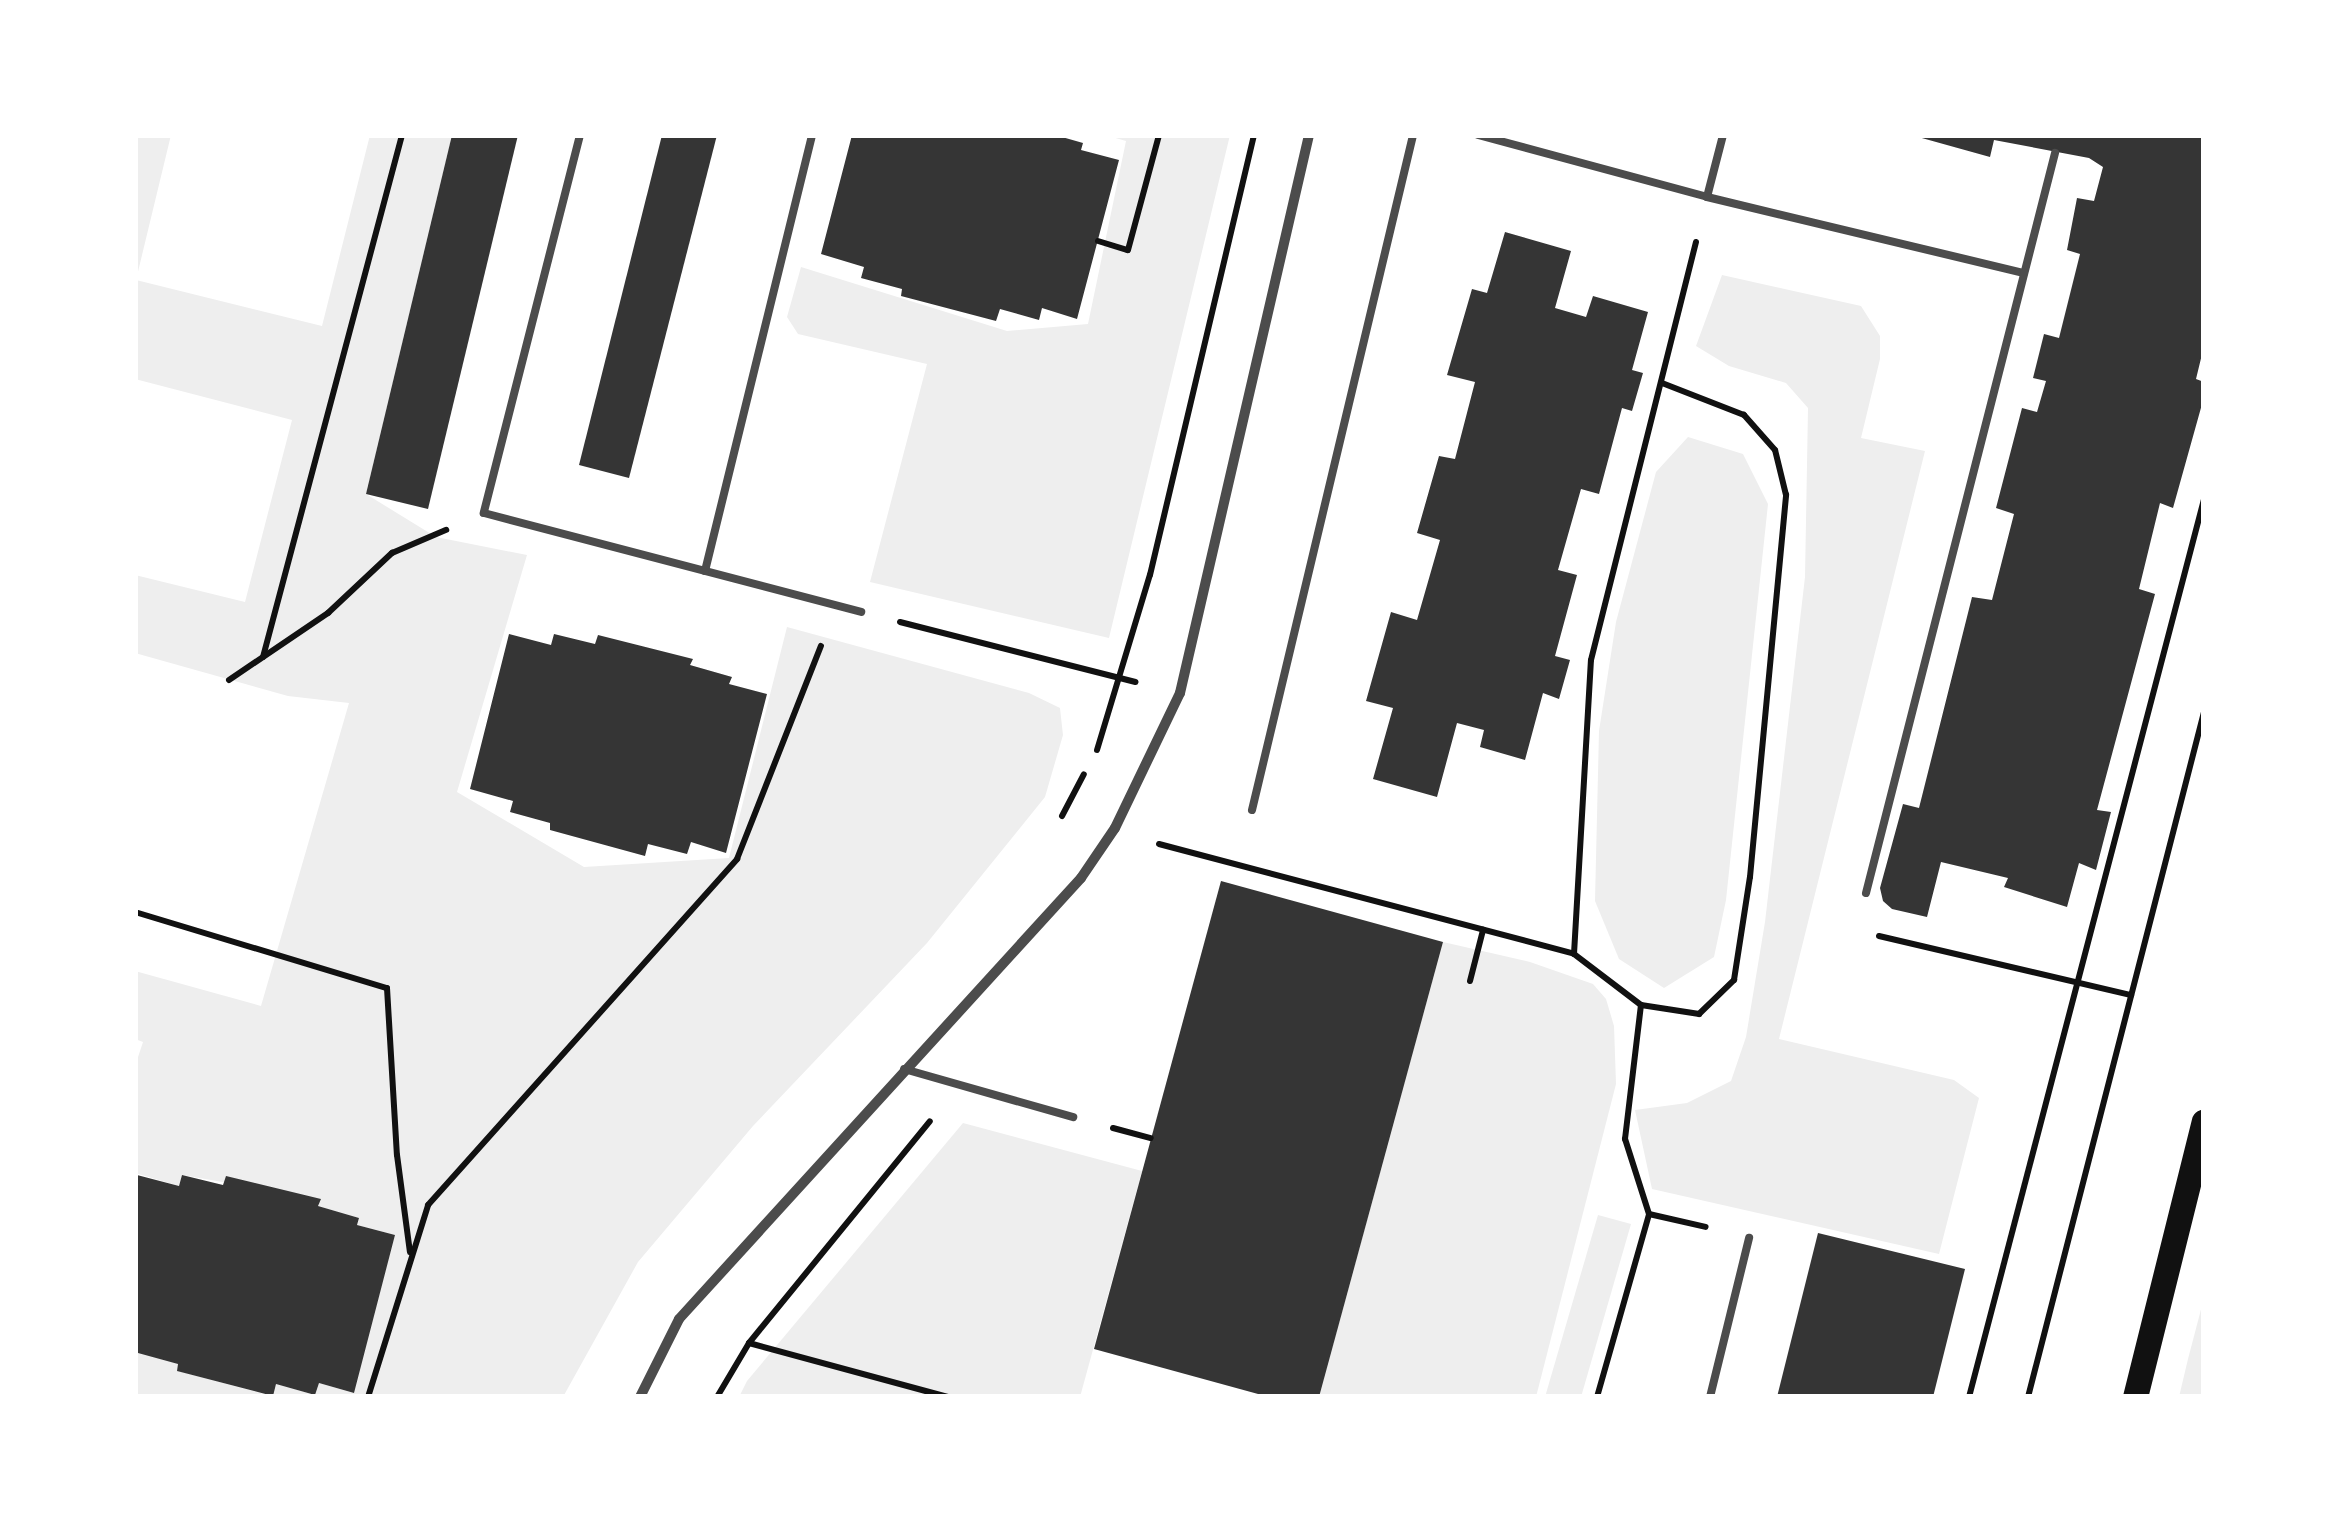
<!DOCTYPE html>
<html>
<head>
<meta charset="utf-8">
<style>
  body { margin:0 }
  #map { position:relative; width:2339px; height:1532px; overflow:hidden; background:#fff; font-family:"Sofia Sans Condensed",sans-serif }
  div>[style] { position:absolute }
  .green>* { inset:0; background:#eee }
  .building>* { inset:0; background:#353535 }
  .path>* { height:6px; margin:-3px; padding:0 3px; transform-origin:3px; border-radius:3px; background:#111 }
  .service>* { height:8px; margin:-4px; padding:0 4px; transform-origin:4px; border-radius:4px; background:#4c4c4c }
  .minor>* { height:10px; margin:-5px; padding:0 5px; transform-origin:5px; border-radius:5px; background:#4c4c4c }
  .primary>* { height:25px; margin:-12.5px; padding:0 12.5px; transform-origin:12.5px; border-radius:12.5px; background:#111 }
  span { translate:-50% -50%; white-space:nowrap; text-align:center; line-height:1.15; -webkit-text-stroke:9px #fff; paint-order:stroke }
  .frame { position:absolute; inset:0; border:138px solid #fff; pointer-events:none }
</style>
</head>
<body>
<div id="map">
  <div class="green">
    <div style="clip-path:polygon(135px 135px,171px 135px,136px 280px,322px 326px,370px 135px,452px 135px,366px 494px,436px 537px,527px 555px,457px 792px,584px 867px,729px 858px,787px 627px,1029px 693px,1060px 708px,1063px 735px,1045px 797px,927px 943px,753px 1126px,638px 1262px,563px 1397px,135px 1397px,135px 1340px,178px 1364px,178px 1371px,272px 1396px,276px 1384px,315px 1395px,319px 1383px,353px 1393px,395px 1235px,357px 1225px,359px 1218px,318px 1206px,320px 1199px,182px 1175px,179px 1186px,135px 1173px,135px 1066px,143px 1042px,135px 1039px,135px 971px,261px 1006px,349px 703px,288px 696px,135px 653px,135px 575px,245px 602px,292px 420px,135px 379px)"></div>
    <div style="clip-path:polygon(1105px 135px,1230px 135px,1109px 638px,870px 582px,927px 364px,798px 334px,787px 317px,801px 267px,1007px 331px,1088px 324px,1126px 141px)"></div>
    <div style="clip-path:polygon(1722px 275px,1861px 306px,1880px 336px,1880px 359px,1861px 438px,1925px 451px,1779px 1039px,1954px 1080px,1979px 1098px,1939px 1254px,1652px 1189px,1635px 1110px,1687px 1103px,1731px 1081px,1746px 1037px,1765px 922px,1805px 577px,1808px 408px,1786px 383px,1729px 366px,1696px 346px)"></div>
    <div style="clip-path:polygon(1688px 437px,1743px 454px,1768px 504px,1726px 900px,1714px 957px,1664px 988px,1619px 959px,1595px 901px,1599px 731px,1616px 622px,1656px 472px)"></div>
    <div style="clip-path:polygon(1443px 942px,1530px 962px,1593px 984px,1606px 999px,1614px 1026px,1616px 1084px,1536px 1397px,1319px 1397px)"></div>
    <div style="clip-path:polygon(963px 1123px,1142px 1171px,1080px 1397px,739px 1397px,747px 1381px)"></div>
    <div style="clip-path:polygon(1598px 1215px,1631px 1224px,1581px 1397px,1545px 1397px)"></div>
    <div style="clip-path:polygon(2204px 1298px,2204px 1397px,2179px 1397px,2188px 1359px)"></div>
  </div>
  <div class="building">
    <div style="clip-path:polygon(452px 135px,518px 135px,428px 509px,366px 494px)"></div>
    <div style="clip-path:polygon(662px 135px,717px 135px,629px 478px,579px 465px)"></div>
    <div style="clip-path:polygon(852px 135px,1055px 135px,1083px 143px,1081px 150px,1119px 160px,1077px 319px,1042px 308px,1039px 320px,1000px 309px,996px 321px,901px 296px,902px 289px,861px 278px,864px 267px,821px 254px)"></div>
    <div style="clip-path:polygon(2204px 135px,2204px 346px,2196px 379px,2204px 382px,2204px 397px,2173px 508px,2160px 503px,2139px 589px,2155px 594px,2097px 810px,2111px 812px,2096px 870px,2079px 863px,2067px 907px,2004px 887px,2008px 878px,1941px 862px,1927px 917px,1892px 909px,1883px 901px,1880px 888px,1903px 804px,1919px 808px,1972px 597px,1992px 600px,2014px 514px,1996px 508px,2022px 408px,2037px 412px,2046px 381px,2033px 378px,2044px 334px,2059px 338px,2080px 254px,2067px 250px,2077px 198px,2094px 201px,2103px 167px,2089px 158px,1994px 140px,1990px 157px,1911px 135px)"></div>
    <div style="clip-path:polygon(1505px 232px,1571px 251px,1555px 308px,1586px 317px,1593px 296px,1648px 312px,1632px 370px,1643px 373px,1632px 411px,1622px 408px,1599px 494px,1581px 489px,1558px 570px,1577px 575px,1555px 656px,1570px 660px,1559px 699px,1543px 693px,1525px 760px,1480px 747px,1484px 730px,1457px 723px,1437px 797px,1373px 779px,1393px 708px,1366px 701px,1391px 612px,1417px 620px,1440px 540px,1417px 533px,1439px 456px,1455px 459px,1475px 382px,1447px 375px,1472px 289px,1487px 293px)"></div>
    <div style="clip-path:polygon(509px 634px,551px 645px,554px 634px,595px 644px,598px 635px,693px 659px,690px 665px,732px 677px,729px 684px,767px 694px,726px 853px,691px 842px,687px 854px,648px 844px,645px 856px,550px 830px,550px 823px,510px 812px,513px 801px,470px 789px)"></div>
    <div style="clip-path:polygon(1221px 881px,1443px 942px,1319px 1397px,1269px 1397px,1094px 1349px)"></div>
    <div style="clip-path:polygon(137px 1175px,179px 1186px,182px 1175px,223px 1185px,226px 1176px,321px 1199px,318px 1206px,359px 1218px,357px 1225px,395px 1235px,354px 1393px,319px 1383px,315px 1395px,276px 1384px,273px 1396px,177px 1371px,178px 1364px,138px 1353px)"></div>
    <div style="clip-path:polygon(1818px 1233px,1965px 1269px,1933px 1397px,1777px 1397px)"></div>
  </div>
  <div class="path">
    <div style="left:1098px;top:241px;width:31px;rotate:17deg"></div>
    <div style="left:1128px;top:250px;width:119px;rotate:-74.9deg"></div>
    <div style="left:900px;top:622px;width:243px;rotate:14.3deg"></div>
    <div style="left:263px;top:657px;width:540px;rotate:-75.09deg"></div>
    <div style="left:229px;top:680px;width:120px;rotate:-34.1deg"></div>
    <div style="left:328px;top:613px;width:88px;rotate:-43.2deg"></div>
    <div style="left:392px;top:553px;width:59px;rotate:-23.1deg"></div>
    <div style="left:1097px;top:750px;width:183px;rotate:-73.2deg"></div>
    <div style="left:1150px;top:575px;width:452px;rotate:-76.7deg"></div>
    <div style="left:1062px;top:816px;width:47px;rotate:-62.4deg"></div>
    <div style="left:1159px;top:844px;width:429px;rotate:14.8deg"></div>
    <div style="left:135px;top:912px;width:263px;rotate:16.8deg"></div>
    <div style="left:387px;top:988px;width:167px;rotate:86.6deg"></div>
    <div style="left:397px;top:1155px;width:98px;rotate:82.4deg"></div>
    <div style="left:1879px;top:936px;width:259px;rotate:13.2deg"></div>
    <div style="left:1470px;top:981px;width:53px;rotate:-75.7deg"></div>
    <div style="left:1641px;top:1005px;width:84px;rotate:-142.7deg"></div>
    <div style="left:1574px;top:954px;width:294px;rotate:-86.7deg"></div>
    <div style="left:1591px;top:660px;width:431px;rotate:-75.9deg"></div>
    <div style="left:1113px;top:1128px;width:39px;rotate:15deg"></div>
    <div style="left:1649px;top:1214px;width:58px;rotate:12.8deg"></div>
    <div style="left:749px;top:1343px;width:206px;rotate:15.2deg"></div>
    <div style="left:368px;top:1397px;width:201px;rotate:-72.6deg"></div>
    <div style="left:428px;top:1205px;width:464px;rotate:-48.2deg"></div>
    <div style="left:737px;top:859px;width:229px;rotate:-68.5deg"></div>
    <div style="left:717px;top:1397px;width:63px;rotate:-59.3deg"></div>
    <div style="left:749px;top:1343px;width:286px;rotate:-50.8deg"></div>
    <div style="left:1597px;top:1397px;width:190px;rotate:-74.1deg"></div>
    <div style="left:1649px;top:1214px;width:79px;rotate:-107.7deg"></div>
    <div style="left:1625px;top:1139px;width:135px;rotate:-83.2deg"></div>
    <div style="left:1641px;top:1005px;width:59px;rotate:8.8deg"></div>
    <div style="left:1699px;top:1014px;width:49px;rotate:-44.2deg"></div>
    <div style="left:1734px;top:980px;width:104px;rotate:-81.2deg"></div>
    <div style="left:1750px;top:877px;width:384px;rotate:-84.6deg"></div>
    <div style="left:1786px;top:495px;width:46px;rotate:-103.7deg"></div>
    <div style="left:1775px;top:450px;width:47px;rotate:-131.5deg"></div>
    <div style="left:1744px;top:415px;width:88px;rotate:-158.7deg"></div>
    <div style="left:1969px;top:1397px;width:928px;rotate:-75.33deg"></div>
    <div style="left:2028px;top:1397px;width:707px;rotate:-75.59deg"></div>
  </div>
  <div class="service">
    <div style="left:580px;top:135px;width:390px;rotate:104.3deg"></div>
    <div style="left:484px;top:513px;width:390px;rotate:14.7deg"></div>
    <div style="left:1478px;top:135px;width:237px;rotate:15.1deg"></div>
    <div style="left:1707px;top:197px;width:326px;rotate:13.5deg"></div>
    <div style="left:1707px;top:197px;width:64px;rotate:-75.5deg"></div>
    <div style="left:705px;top:571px;width:449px;rotate:-76.2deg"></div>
    <div style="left:1252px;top:810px;width:694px;rotate:-76.58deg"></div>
    <div style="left:1866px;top:893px;width:764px;rotate:-75.67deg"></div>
    <div style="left:904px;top:1069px;width:176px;rotate:15.9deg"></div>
    <div style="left:1710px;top:1397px;width:164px;rotate:-76.2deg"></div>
  </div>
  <div class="minor">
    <div style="left:640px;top:1397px;width:87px;rotate:-63.4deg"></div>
    <div style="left:679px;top:1319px;width:597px;rotate:-47.65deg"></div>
    <div style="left:1081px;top:878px;width:60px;rotate:-55.8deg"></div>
    <div style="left:1115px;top:828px;width:150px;rotate:-64.3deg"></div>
    <div style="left:1180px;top:693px;width:573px;rotate:-76.98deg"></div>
  </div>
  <div class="primary">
    <div style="left:2135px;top:1397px;width:284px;rotate:-76deg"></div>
  </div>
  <div class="frame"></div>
</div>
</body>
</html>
